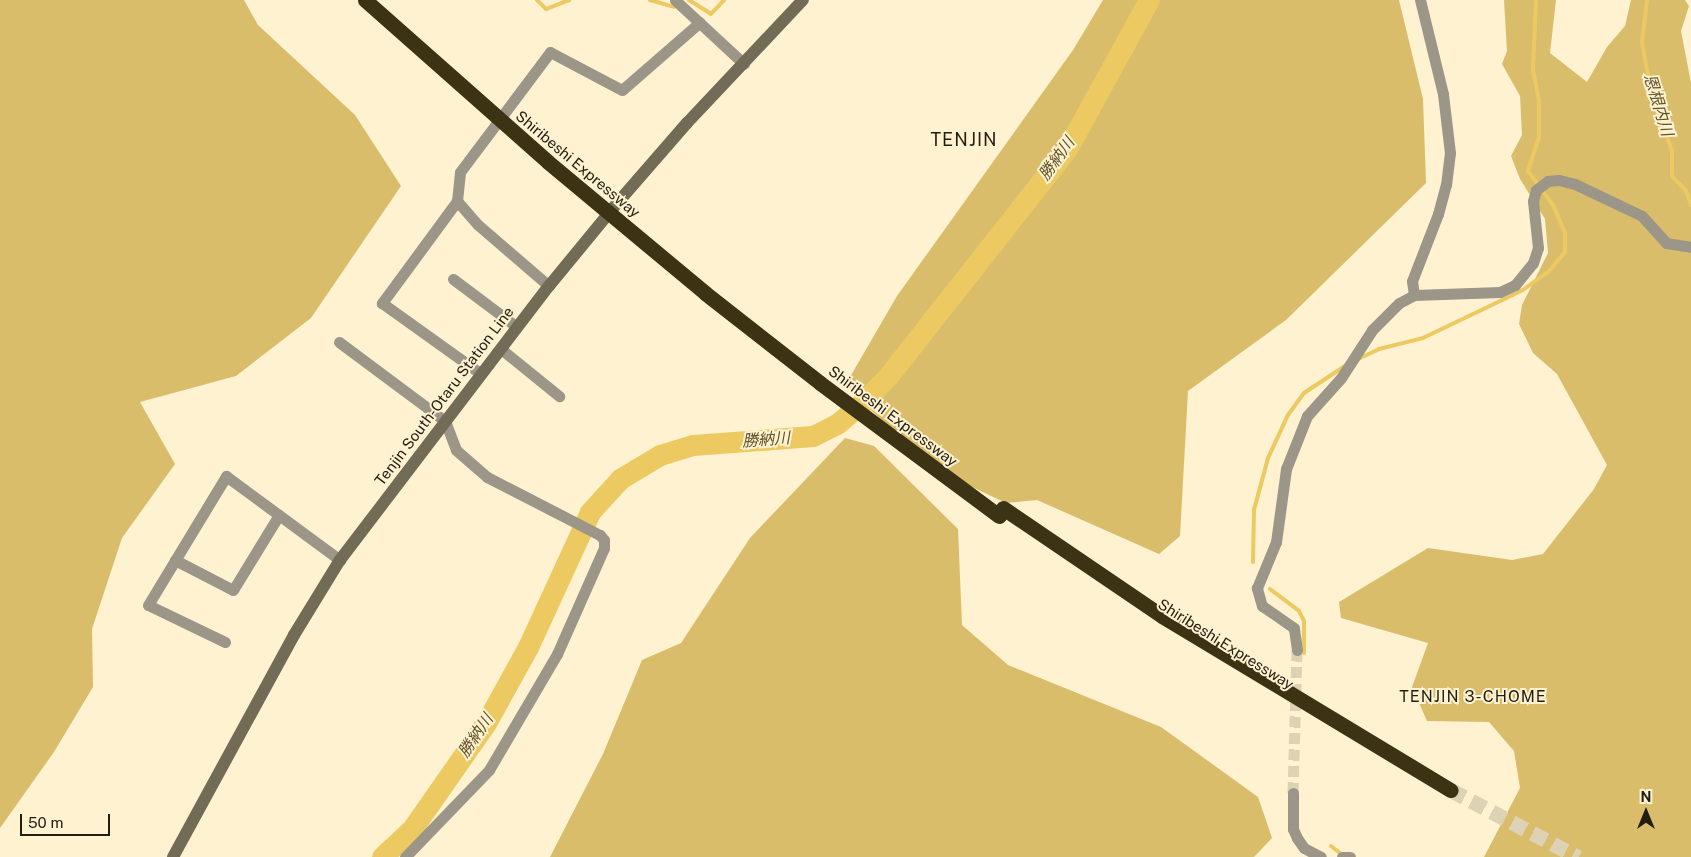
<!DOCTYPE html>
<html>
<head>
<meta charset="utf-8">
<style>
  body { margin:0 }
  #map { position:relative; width:1691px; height:857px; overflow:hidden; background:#fef2d0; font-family:"Public Sans","Noto Sans JP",sans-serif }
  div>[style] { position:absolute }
  .green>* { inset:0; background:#d9bd6a }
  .stream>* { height:4px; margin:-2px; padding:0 2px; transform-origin:2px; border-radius:2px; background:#ecc961 }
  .river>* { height:21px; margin:-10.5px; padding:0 10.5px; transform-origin:10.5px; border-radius:10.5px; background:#ecc961 }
  .street-tunnel>* { height:11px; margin-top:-5.5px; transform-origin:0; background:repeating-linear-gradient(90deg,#ddd2b3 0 11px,transparent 0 16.5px) }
  .highway-tunnel>* { height:15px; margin-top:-7.5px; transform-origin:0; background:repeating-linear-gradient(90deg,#ddd2b3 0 15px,transparent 0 23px) }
  .street>* { height:11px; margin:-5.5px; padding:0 5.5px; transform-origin:5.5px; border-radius:5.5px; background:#9b9688 }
  .secondary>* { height:12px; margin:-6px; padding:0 6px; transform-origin:6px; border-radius:6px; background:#726b56 }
  .highway>* { height:15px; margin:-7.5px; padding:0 7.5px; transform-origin:7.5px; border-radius:7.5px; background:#3c3315 }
  .highway-bridge>* { height:15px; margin:-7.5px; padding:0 7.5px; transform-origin:7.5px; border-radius:7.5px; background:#3c3315 }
  span { translate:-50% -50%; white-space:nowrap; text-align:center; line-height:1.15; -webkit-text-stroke:4px #fef2d0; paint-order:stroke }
  .street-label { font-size:15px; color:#221d11 }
  .water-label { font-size:16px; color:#615328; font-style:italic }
  .neighbourhood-label { font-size:16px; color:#221d11; letter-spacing:1px }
  .quarter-label { font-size:18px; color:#221d11; letter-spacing:1px }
  .north { position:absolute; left:1621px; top:787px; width:50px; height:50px; -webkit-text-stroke:4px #fef2d0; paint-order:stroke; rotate:0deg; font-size:14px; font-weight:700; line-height:20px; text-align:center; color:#221d11 }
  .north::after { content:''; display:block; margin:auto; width:18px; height:22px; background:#221d11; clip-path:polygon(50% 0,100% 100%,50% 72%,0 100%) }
  .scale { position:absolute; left:20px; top:814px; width:90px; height:22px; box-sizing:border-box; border:2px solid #221d11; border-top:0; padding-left:6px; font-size:15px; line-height:18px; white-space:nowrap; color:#221d11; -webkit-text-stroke:4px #fef2d0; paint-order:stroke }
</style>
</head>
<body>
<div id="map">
  <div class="green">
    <div style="clip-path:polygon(0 0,244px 0,258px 25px,355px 115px,401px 186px,311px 318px,236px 376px,140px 402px,175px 464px,122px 538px,92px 629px,93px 687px,54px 752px,0 828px)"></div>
    <div style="clip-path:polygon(1103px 0,1399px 0,1423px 99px,1426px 183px,1286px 320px,1188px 391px,1180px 536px,1159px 554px,1037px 500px,1006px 503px,970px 486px,909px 445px,850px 391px,850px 377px,897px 296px,1073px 50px)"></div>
    <div style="clip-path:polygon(1504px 0,1556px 0,1550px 53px,1587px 82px,1607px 47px,1625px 26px,1631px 0,1685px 0,1689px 6px,1681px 31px,1691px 83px,1691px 857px,1484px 857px,1520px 788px,1514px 751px,1489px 722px,1427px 721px,1412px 687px,1428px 643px,1341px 618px,1339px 602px,1428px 548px,1512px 560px,1543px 554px,1594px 489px,1607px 465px,1557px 374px,1533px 353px,1519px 324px,1522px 305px,1548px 253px,1545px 219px,1520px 179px,1511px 156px,1522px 135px,1520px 96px,1502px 64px,1507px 51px)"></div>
    <div style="clip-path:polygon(845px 438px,874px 446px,958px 529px,962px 625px,1008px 665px,1161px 727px,1258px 797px,1272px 838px,1254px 857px,550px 857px,603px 754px,642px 660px,681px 643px,750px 538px)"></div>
  </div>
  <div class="stream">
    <div style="left:537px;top:0;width:13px;rotate:45deg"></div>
    <div style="left:546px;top:9px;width:25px;rotate:-21deg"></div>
    <div style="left:650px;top:0;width:25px;rotate:16deg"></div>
    <div style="left:689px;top:0;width:26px;rotate:32deg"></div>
    <div style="left:711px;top:14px;width:19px;rotate:-47deg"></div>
    <div style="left:1647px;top:0;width:42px;rotate:96.8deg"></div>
    <div style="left:1642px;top:42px;width:47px;rotate:80.1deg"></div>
    <div style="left:1650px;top:88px;width:67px;rotate:70.8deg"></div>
    <div style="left:1672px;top:151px;width:25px;rotate:90deg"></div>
    <div style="left:1672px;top:176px;width:21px;rotate:47deg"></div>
    <div style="left:1686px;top:191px;width:15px;rotate:70deg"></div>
    <div style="left:1358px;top:359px;width:23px;rotate:-25deg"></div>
    <div style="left:1379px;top:349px;width:45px;rotate:-14deg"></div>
    <div style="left:1423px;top:338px;width:111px;rotate:-25.6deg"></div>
    <div style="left:1523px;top:290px;width:32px;rotate:-36deg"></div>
    <div style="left:1549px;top:271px;width:25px;rotate:-50deg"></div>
    <div style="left:1565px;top:252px;width:19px;rotate:-90deg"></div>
    <div style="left:1565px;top:233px;width:30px;rotate:-113deg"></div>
    <div style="left:1553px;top:205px;width:42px;rotate:-126.3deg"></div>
    <div style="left:1528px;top:171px;width:35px;rotate:-72deg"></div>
    <div style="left:1539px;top:138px;width:37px;rotate:-90deg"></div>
    <div style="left:1539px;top:101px;width:33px;rotate:-101deg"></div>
    <div style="left:1533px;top:69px;width:69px;rotate:-87.5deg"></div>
    <div style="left:1253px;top:562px;width:52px;rotate:-88.9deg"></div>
    <div style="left:1254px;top:510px;width:54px;rotate:-74.9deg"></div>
    <div style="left:1268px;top:458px;width:47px;rotate:-65.1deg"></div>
    <div style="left:1288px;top:415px;width:27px;rotate:-54deg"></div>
    <div style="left:1304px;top:393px;width:49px;rotate:-33.4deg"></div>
    <div style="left:1270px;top:589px;width:36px;rotate:37deg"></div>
    <div style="left:1299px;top:611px;width:11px;rotate:63deg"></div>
    <div style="left:1304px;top:621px;width:32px;rotate:90deg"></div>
    <div style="left:1331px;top:846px;width:11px;rotate:38deg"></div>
  </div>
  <div class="river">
    <div style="left:382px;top:857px;width:41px;rotate:-43deg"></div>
    <div style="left:412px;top:829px;width:129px;rotate:-55.1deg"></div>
    <div style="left:486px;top:723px;width:87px;rotate:-61.1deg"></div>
    <div style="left:528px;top:647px;width:149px;rotate:-65.3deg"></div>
    <div style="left:590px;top:512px;width:45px;rotate:-47.7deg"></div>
    <div style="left:620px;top:479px;width:47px;rotate:-31deg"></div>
    <div style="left:660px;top:455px;width:34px;rotate:-17deg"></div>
    <div style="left:693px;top:445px;width:120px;rotate:-4.3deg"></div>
    <div style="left:813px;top:436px;width:27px;rotate:-27deg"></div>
    <div style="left:837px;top:424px;width:33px;rotate:-40deg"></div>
    <div style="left:862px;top:403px;width:39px;rotate:-46deg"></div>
    <div style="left:889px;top:375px;width:288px;rotate:-51.8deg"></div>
    <div style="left:1067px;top:149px;width:170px;rotate:-61.2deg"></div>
  </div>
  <div class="street-tunnel">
    <div style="left:1293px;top:793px;width:143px;rotate:-88.4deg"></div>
  </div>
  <div class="highway-tunnel">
    <div style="left:1451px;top:790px;width:144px;rotate:27.8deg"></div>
  </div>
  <div class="street">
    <div style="left:675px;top:0;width:94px;rotate:42.8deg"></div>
    <div style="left:457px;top:201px;width:127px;rotate:126.3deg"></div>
    <div style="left:382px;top:303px;width:122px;rotate:35.6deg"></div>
    <div style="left:453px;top:279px;width:80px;rotate:36.9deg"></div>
    <div style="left:549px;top:286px;width:94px;rotate:-139.3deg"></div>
    <div style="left:478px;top:225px;width:32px;rotate:-131deg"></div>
    <div style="left:457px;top:201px;width:29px;rotate:-84deg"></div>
    <div style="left:460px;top:172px;width:150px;rotate:-53.1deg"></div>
    <div style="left:550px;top:52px;width:81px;rotate:27.8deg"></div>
    <div style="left:622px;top:90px;width:103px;rotate:-41.1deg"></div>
    <div style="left:1414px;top:295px;width:14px;rotate:-98deg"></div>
    <div style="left:1412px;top:281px;width:72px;rotate:-68.8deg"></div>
    <div style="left:1438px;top:214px;width:30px;rotate:-75deg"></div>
    <div style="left:1446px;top:185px;width:32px;rotate:-83deg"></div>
    <div style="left:1450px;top:153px;width:59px;rotate:-96.8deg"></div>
    <div style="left:1443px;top:94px;width:97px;rotate:-103.7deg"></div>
    <div style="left:339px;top:342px;width:132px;rotate:36.7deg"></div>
    <div style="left:445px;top:421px;width:31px;rotate:69deg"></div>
    <div style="left:456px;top:450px;width:41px;rotate:41.1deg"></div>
    <div style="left:487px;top:477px;width:127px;rotate:27.2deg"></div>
    <div style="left:600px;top:535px;width:6px;rotate:51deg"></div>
    <div style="left:604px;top:540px;width:8px;rotate:90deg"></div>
    <div style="left:604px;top:548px;width:116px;rotate:113.9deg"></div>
    <div style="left:557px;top:654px;width:134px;rotate:120.4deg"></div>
    <div style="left:489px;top:770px;width:121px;rotate:134deg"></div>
    <div style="left:501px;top:349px;width:75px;rotate:39deg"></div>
    <div style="left:175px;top:560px;width:65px;rotate:27.3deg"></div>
    <div style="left:233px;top:590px;width:88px;rotate:-58.5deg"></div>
    <div style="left:225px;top:642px;width:85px;rotate:-154.3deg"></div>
    <div style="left:148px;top:605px;width:151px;rotate:-58.8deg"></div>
    <div style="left:226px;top:476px;width:142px;rotate:36.4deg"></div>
    <div style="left:1297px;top:650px;width:22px;rotate:-98deg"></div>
    <div style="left:1294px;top:628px;width:39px;rotate:-145deg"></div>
    <div style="left:1262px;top:606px;width:19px;rotate:-106deg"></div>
    <div style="left:1257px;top:588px;width:50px;rotate:-67.6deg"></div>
    <div style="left:1276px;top:542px;width:74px;rotate:-82.2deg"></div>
    <div style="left:1286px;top:469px;width:57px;rotate:-68.4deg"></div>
    <div style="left:1307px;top:416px;width:51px;rotate:-48.2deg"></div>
    <div style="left:1341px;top:378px;width:57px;rotate:-57.1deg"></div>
    <div style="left:1372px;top:330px;width:38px;rotate:-45deg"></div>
    <div style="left:1399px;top:303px;width:17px;rotate:-28deg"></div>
    <div style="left:1414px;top:295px;width:86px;rotate:-2deg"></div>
    <div style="left:1500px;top:292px;width:17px;rotate:-25deg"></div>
    <div style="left:1515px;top:285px;width:28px;rotate:-51deg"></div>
    <div style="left:1533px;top:263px;width:16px;rotate:-72deg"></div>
    <div style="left:1538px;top:248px;width:47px;rotate:-96.1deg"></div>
    <div style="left:1533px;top:201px;width:11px;rotate:-75deg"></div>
    <div style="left:1536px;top:190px;width:15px;rotate:-37deg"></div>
    <div style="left:1548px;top:181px;width:11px;rotate:-5deg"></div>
    <div style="left:1559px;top:180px;width:16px;rotate:14deg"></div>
    <div style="left:1575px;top:184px;width:74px;rotate:25.5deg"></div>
    <div style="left:1642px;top:216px;width:36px;rotate:48deg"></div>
    <div style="left:1666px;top:243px;width:25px;rotate:9deg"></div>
    <div style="left:1293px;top:793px;width:36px;rotate:90deg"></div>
    <div style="left:1293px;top:829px;width:10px;rotate:66deg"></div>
    <div style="left:1297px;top:838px;width:12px;rotate:55deg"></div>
    <div style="left:1304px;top:848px;width:19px;rotate:28deg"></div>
    <div style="left:1342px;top:857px;width:8px"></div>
  </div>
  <div class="secondary">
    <div style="left:173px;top:857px;width:253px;rotate:-61.4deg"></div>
    <div style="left:294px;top:635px;width:88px;rotate:-58.5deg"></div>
    <div style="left:340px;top:560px;width:345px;rotate:-52.7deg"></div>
    <div style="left:549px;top:286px;width:101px;rotate:-50.6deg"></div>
    <div style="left:613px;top:208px;width:113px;rotate:-49deg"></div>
    <div style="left:687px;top:123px;width:169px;rotate:-46.7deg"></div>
  </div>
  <div class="highway">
    <div style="left:1003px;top:508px;width:192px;rotate:34.2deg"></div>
    <div style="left:1162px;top:616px;width:337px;rotate:31.1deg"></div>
  </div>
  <div class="highway-bridge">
    <div style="left:365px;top:0;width:244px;rotate:41.5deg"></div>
    <div style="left:548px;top:162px;width:204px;rotate:39.8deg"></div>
    <div style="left:705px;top:293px;width:146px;rotate:38deg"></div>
    <div style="left:820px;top:383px;width:223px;rotate:36.6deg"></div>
  </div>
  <div class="street-label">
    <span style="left:578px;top:164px;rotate:40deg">Shiribeshi Expressway</span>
    <span style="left:444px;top:396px;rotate:-53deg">Tenjin South-Otaru Station Line</span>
    <span style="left:893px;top:416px;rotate:37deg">Shiribeshi Expressway</span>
    <span style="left:1226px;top:644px;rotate:32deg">Shiribeshi Expressway</span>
  </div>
  <div class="water-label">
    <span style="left:1658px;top:105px;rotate:73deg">恩根内川</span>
    <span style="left:1057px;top:159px;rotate:-54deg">勝納川</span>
    <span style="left:766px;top:440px;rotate:-4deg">勝納川</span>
    <span style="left:476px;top:736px;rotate:-56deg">勝納川</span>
  </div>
  <div class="neighbourhood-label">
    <span style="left:1473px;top:697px">TENJIN 3-CHOME</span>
  </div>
  <div class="quarter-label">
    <span style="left:964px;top:140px">TENJIN</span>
  </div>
  <div class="north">N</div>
  <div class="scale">50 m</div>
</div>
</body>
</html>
